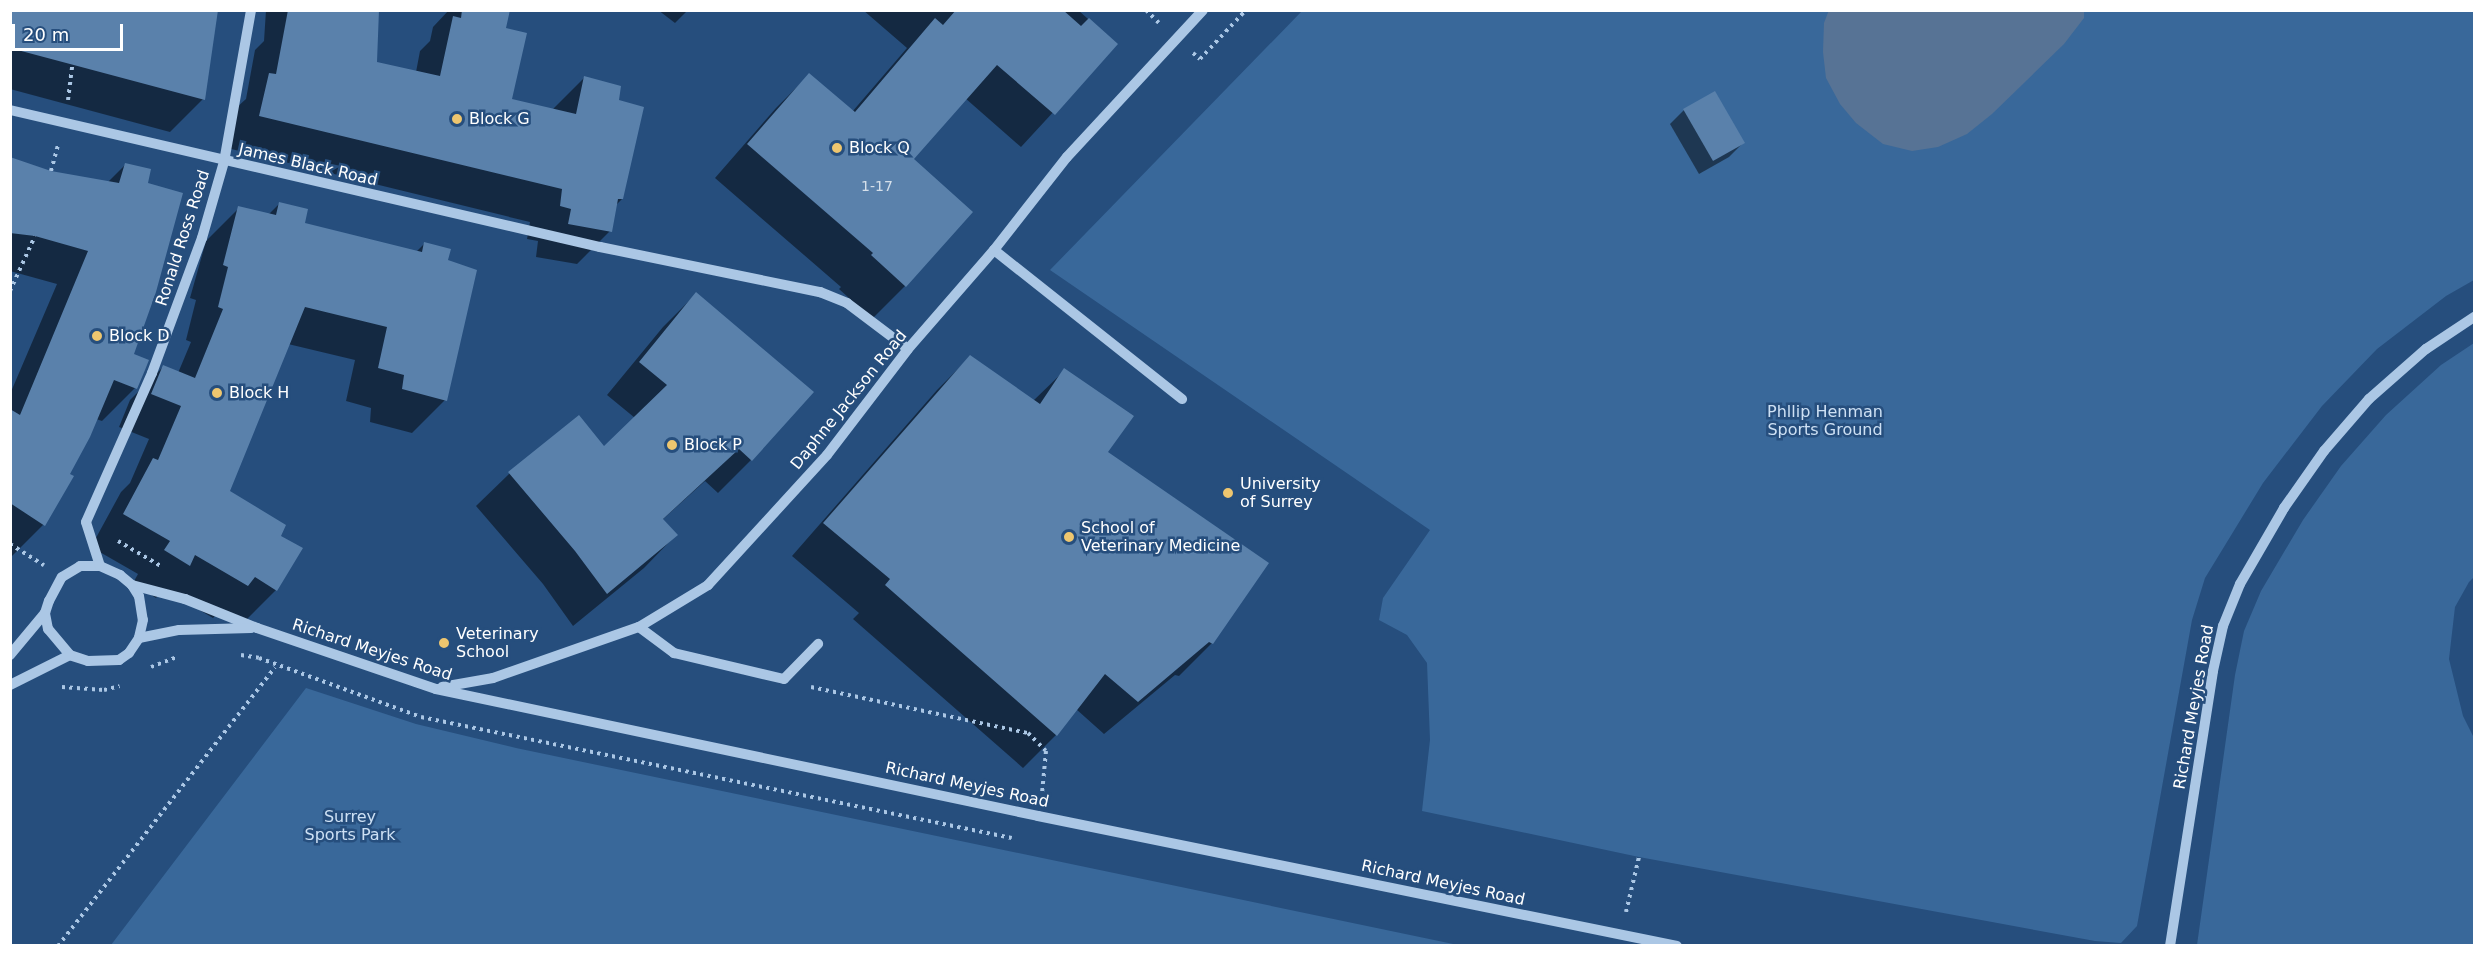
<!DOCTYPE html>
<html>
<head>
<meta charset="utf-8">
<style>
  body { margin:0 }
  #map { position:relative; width:2485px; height:956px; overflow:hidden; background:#264e7d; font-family:"DejaVu Sans",sans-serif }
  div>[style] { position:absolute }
  .green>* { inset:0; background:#39689a }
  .water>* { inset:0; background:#577395 }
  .shadow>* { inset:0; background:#0007 }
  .building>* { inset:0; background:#5a81ab }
  .path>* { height:4px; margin-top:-2px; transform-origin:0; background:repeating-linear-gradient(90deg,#abc7e5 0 3px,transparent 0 7.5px) }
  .minor>* { height:10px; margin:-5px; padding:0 5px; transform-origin:5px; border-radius:5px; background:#abc7e5 }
  .dots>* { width:16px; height:16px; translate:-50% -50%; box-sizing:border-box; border:3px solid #264e7d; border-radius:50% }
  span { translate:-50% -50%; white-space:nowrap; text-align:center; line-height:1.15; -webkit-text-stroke:5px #264e7d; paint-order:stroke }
  .number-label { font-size:14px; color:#d6e0ea }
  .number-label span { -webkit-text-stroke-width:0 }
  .poi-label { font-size:16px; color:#fff }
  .left { translate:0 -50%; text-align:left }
  .street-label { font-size:16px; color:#fff }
  .park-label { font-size:16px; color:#cde0f4 }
  .frame { position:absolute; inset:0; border:12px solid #fff; pointer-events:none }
  .scale { position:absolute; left:12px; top:24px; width:111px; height:27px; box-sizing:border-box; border:3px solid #fff; border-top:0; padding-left:8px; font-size:18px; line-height:21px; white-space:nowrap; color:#fff; -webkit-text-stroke:4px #264e7d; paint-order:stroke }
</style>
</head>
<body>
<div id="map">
  <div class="green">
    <div style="clip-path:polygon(1302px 11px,2474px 11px,2474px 280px,2446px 296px,2377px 349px,2322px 406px,2263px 483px,2205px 578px,2192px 620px,2137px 926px,2121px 943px,2095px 941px,1639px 857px,1422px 811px,1430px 740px,1427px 663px,1407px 635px,1379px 620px,1383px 598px,1430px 530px,1050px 270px)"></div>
    <div style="clip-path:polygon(2474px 343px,2474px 577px,2469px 582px,2455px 607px,2449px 659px,2463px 716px,2474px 738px,2474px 945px,2197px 945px,2235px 675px,2244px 631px,2261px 591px,2303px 520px,2341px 466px,2386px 415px,2441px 365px)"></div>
    <div style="clip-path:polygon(306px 688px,416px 724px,516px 748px,1458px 945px,111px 945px)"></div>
  </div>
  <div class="water">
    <div style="clip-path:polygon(1829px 10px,2084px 10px,2084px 18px,2064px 44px,1992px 114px,1967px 134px,1938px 147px,1912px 151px,1883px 144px,1856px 123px,1840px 104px,1826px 78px,1823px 52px,1824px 23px)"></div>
  </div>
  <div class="shadow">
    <div style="clip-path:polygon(10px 10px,203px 99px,170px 132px,10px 89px)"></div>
    <div style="clip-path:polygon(266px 10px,378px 10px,375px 63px,416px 72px,420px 51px,430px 41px,433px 27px,449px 10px,508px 10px,504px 29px,510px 100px,552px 110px,584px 78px,617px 102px,622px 199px,615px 206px,610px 231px,577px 264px,536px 257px,538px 241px,527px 239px,530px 222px,227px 148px,236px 108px,246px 99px,255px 50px,264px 41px)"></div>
    <div style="clip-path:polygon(658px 10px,688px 10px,675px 23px)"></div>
    <div style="clip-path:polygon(863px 10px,1078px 10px,1116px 44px,1021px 147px,965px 98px,911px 159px,905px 286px,872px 319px,839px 289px,841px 287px,715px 178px,776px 108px,809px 75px,852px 112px,907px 48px)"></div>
    <div style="clip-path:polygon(1684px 110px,1743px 143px,1729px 157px,1699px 174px,1670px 124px)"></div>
    <div style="clip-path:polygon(10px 159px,51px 172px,107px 183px,125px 165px,147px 185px,132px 355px,135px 388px,102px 421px,96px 419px,68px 474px,72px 477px,43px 525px,10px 558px,10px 394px,57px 284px,10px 271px)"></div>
    <div style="clip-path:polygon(280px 203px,303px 224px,416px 252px,425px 243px,447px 261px,445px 400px,412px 433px,370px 422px,371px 408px,346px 401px,355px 360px,288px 344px,228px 492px,279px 536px,276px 590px,243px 623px,222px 609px,213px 618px,164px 589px,156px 598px,133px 583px,138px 574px,91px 547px,121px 492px,130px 483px,149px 439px,119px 427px,130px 400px,163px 367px,178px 373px,191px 342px,186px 340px,196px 300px,190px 298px,206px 241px,239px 208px,268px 215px)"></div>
    <div style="clip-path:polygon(696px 294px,751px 460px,718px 493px,705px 481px,662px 520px,676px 535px,644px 568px,573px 626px,543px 584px,476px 506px,509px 474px,579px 417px,603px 448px,635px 418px,607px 395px,663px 327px)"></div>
    <div style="clip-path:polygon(970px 357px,1033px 401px,1065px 370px,1106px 452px,1267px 564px,1212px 643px,1179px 676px,1175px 675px,1104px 734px,1076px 709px,1056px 735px,1023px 768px,853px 619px,859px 613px,792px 556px,937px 390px)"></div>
  </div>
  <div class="building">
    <div style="clip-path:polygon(10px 10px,218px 10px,205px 100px,10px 48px)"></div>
    <div style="clip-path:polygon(288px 10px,379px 10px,377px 62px,440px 76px,453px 16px,461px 18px,462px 10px,510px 10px,506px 28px,527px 33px,512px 99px,576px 114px,584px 76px,621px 86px,619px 100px,644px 107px,623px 199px,618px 199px,612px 232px,568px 224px,571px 209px,560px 206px,562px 189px,259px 116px,269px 73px,276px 74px)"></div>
    <div style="clip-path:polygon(956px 10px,1063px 10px,1081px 26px,1089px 18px,1118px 44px,1055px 115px,997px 65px,914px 159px,973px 212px,906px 287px,871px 255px,873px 253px,747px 144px,809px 73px,855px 112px,935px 18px,943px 25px)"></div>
    <div style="clip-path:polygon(1715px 91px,1745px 143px,1713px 161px,1683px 109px)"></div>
    <div style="clip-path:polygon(10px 157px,51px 171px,119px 183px,125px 163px,151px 169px,148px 183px,183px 193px,156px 292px,134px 354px,149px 360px,145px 370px,137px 389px,114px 380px,90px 437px,70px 474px,74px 476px,45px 526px,10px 503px,10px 409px,20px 415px,88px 251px,35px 236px,10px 233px)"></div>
    <div style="clip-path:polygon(279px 202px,308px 209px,305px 223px,422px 252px,424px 242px,451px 249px,448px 260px,477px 270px,447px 401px,402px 389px,404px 375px,378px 368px,387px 327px,305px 307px,230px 491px,286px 525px,281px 536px,303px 548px,277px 591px,255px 577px,248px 586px,195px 555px,190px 566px,164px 550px,170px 541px,123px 514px,153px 458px,158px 460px,181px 406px,151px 394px,163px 365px,195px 378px,223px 309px,218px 307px,228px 267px,223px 265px,238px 206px,276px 215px)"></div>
    <div style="clip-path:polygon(696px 292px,814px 392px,752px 461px,739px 449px,663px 519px,678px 535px,607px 594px,575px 551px,508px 472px,579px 415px,604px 446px,667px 385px,639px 362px)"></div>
    <div style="clip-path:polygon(970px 355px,1040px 404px,1064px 368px,1134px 416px,1108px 452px,1269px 563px,1213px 644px,1209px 642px,1138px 702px,1105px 674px,1057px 736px,885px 585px,890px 579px,823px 523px)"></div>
  </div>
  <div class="path">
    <div style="left:1146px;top:10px;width:18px;rotate:45deg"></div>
    <div style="left:1193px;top:53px;width:9px;rotate:41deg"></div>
    <div style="left:1200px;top:59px;width:67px;rotate:-46.8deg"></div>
    <div style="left:68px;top:100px;width:35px;rotate:-83deg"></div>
    <div style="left:51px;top:171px;width:27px;rotate:-75deg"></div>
    <div style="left:10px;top:291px;width:60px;rotate:-65.6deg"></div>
    <div style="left:118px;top:541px;width:50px;rotate:30.2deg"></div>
    <div style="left:10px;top:544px;width:40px;rotate:32deg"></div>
    <div style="left:241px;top:655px;width:18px;rotate:9deg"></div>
    <div style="left:259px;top:658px;width:172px;rotate:20deg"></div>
    <div style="left:421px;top:717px;width:603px;rotate:11.57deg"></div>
    <div style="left:151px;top:667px;width:26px;rotate:-21deg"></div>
    <div style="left:62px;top:687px;width:42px;rotate:4.1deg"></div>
    <div style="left:104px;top:690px;width:16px;rotate:-14deg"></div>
    <div style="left:811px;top:687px;width:222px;rotate:12deg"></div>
    <div style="left:1028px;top:733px;width:25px;rotate:45deg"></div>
    <div style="left:1046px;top:751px;width:42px;rotate:95.4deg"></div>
    <div style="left:1626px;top:912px;width:57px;rotate:-76.7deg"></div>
    <div style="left:58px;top:946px;width:353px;rotate:-52.1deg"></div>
  </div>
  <div class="minor">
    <div style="left:10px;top:110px;width:606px;rotate:13.07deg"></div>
    <div style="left:600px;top:247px;width:225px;rotate:11.6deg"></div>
    <div style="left:820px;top:292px;width:29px;rotate:22deg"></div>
    <div style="left:847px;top:303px;width:76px;rotate:37deg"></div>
    <div style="left:994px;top:250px;width:240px;rotate:38.4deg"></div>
    <div style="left:80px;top:566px;width:20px"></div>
    <div style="left:100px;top:566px;width:22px;rotate:24deg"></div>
    <div style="left:120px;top:575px;width:16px;rotate:40deg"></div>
    <div style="left:132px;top:585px;width:13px;rotate:58deg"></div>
    <div style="left:139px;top:596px;width:24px;rotate:81deg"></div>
    <div style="left:143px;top:620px;width:18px;rotate:103deg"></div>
    <div style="left:139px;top:638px;width:18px;rotate:124deg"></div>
    <div style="left:129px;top:653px;width:12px;rotate:145deg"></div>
    <div style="left:119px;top:660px;width:31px;rotate:178deg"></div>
    <div style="left:88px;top:661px;width:19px;rotate:-162deg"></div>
    <div style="left:70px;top:655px;width:34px;rotate:-130deg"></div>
    <div style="left:48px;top:629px;width:16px;rotate:-101deg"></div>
    <div style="left:45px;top:613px;width:13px;rotate:-72deg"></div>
    <div style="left:49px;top:601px;width:27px;rotate:-62deg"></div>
    <div style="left:62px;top:577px;width:21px;rotate:-31deg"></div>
    <div style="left:100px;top:566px;width:46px;rotate:-107.7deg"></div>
    <div style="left:86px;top:522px;width:163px;rotate:-66.1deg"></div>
    <div style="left:152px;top:373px;width:144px;rotate:-69.7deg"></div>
    <div style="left:202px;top:238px;width:79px;rotate:-73.9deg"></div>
    <div style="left:224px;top:162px;width:154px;rotate:-79.9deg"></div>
    <div style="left:132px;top:585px;width:55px;rotate:14.8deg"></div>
    <div style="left:185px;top:599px;width:78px;rotate:21.9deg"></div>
    <div style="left:257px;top:628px;width:189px;rotate:18.8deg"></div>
    <div style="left:436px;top:689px;width:615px;rotate:11.91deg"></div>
    <div style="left:1038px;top:816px;width:652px;rotate:11.5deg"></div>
    <div style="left:639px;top:627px;width:44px;rotate:36.6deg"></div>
    <div style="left:674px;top:653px;width:113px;rotate:13.3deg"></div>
    <div style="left:784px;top:679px;width:49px;rotate:-45.8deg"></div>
    <div style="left:139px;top:638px;width:41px;rotate:-11.3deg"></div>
    <div style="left:179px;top:630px;width:72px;rotate:-1.6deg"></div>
    <div style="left:10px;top:655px;width:55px;rotate:-50.2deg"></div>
    <div style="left:10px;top:685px;width:67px;rotate:-26.6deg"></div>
    <div style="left:442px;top:687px;width:52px;rotate:-10deg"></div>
    <div style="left:493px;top:678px;width:155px;rotate:-19.3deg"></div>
    <div style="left:639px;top:627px;width:81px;rotate:-31.3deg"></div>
    <div style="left:708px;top:585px;width:176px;rotate:-47.5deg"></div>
    <div style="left:827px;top:455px;width:133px;rotate:-52.6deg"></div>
    <div style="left:908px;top:349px;width:131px;rotate:-49deg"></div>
    <div style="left:994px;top:250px;width:118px;rotate:-51.9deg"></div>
    <div style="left:1067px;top:157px;width:200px;rotate:-47.2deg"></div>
    <div style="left:2170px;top:946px;width:278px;rotate:-81.1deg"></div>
    <div style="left:2213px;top:671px;width:46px;rotate:-77.5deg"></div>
    <div style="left:2223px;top:626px;width:45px;rotate:-68deg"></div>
    <div style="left:2240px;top:584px;width:88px;rotate:-59.9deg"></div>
    <div style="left:2284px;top:508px;width:70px;rotate:-54.9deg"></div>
    <div style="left:2324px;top:451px;width:69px;rotate:-49.1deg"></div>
    <div style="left:2369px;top:399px;width:76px;rotate:-41.3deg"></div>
    <div style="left:2426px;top:349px;width:58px;rotate:-33.7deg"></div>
  </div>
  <div class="dots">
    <div style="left:457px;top:119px;background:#eec66f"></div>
    <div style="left:837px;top:148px;background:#eec66f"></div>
    <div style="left:97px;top:336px;background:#eec66f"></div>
    <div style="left:217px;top:393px;background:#eec66f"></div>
    <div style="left:672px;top:445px;background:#eec66f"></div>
    <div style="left:1228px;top:493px;background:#eec66f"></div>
    <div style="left:1069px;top:537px;background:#eec66f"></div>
    <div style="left:444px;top:643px;background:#eec66f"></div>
  </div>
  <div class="number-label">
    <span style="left:877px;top:186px">1-17</span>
  </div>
  <div class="poi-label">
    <span class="left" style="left:469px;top:119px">Block G</span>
    <span class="left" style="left:849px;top:148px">Block Q</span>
    <span class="left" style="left:109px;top:336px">Block D</span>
    <span class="left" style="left:229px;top:393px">Block H</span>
    <span class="left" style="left:684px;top:445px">Block P</span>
    <span class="left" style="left:1240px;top:493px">University<br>of Surrey</span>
    <span class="left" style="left:1081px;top:537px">School of<br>Veterinary Medicine</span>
    <span class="left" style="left:456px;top:643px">Veterinary<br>School</span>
  </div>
  <div class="street-label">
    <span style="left:308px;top:165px;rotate:13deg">James Black Road</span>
    <span style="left:183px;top:238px;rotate:-72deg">Ronald Ross Road</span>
    <span style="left:849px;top:400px;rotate:-51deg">Daphne Jackson Road</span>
    <span style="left:372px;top:650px;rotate:18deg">Richard Meyjes Road</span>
    <span style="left:2194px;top:707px;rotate:-80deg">Richard Meyjes Road</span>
    <span style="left:967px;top:785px;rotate:12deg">Richard Meyjes Road</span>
    <span style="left:1443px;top:883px;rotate:12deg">Richard Meyjes Road</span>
  </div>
  <div class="park-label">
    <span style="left:1825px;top:421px">Phllip Henman<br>Sports Ground</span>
    <span style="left:350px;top:826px">Surrey<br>Sports Park</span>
  </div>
  <div class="frame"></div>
  <div class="scale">20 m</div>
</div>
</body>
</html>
